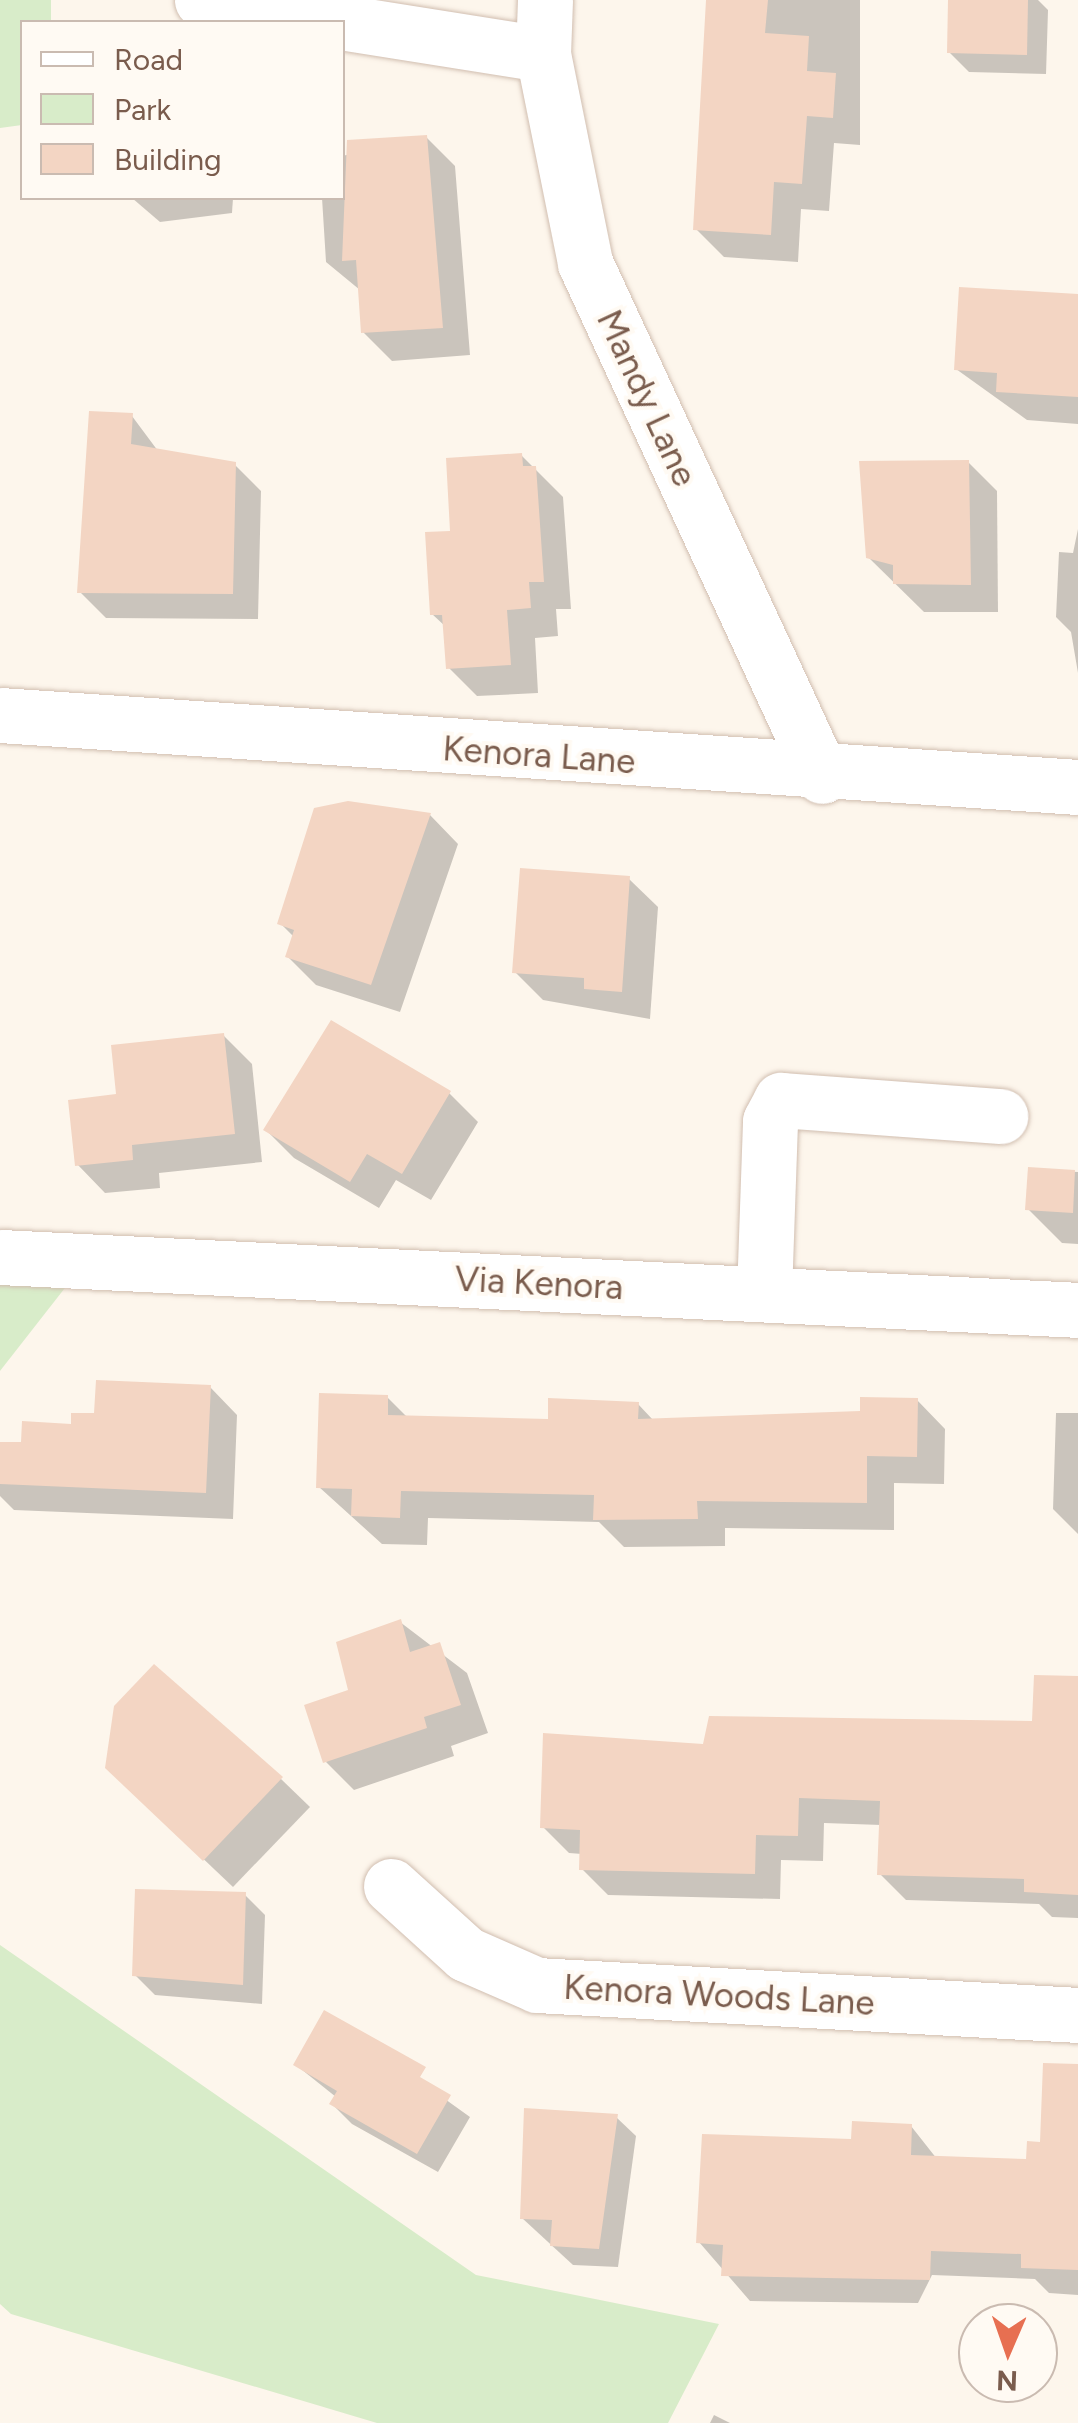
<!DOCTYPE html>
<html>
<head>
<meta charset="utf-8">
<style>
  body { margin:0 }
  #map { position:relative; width:1078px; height:2423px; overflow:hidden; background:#fdf6ec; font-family:Figtree,sans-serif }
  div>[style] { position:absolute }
  .green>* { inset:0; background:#d8ecc9 }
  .shadow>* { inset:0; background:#0003 }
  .building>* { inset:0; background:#f3d5c3 }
  .roads { filter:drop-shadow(0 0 2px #d1beb0) drop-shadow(0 0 2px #d1beb0) }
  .minor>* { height:55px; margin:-27.5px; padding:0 27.5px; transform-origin:27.5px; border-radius:27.5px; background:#fff }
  span { translate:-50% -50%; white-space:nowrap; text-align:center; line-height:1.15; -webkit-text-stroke:8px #fffaf3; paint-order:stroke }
  .street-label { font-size:35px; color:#7a5c4d }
  .legend { position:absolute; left:20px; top:20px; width:325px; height:180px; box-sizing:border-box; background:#fffaf3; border:2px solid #cabbb1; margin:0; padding:12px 18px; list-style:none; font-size:30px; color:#7a5c4d }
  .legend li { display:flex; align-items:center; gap:20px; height:50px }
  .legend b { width:50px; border:2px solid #cabbb1 }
  .north { position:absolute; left:958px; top:2303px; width:100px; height:100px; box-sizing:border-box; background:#fffaf3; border:2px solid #cabbb1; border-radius:50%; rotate:182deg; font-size:28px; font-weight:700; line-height:40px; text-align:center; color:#7a5c4d }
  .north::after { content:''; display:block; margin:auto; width:35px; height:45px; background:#e76f51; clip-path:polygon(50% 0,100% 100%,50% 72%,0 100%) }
</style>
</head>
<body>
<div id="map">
  <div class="green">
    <div style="clip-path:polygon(0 0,51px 0,51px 22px,22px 22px,22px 125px,0 128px)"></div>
    <div style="clip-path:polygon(0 1256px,86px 1261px,0 1371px)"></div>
    <div style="clip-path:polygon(0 1945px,476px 2275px,719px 2324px,668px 2423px,377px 2423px,11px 2314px,0 2304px)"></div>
  </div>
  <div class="shadow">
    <div style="clip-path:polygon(709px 0,860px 0,860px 145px,834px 143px,829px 211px,801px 209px,798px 262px,724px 257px,696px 229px)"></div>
    <div style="clip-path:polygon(951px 0,1038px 0,1048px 10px,1046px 74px,969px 72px,949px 52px)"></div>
    <div style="clip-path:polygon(426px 137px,455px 166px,470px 355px,392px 361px,363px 332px,360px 290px,326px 262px,322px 198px,342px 198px,342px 156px)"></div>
    <div style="clip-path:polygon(132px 198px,233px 198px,232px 213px,160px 222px)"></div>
    <div style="clip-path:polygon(1078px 297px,1078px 424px,1027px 420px,956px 369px)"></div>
    <div style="clip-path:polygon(132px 416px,158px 451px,235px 465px,261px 491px,258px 619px,106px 618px,80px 592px)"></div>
    <div style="clip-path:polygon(521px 455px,563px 497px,571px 609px,556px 609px,558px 636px,535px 638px,538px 693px,477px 696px,449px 668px,446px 627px,432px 614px,453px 534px)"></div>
    <div style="clip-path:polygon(968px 462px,997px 491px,998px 612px,924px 612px,868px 557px)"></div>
    <div style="clip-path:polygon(1078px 529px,1078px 673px,1071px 632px,1056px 617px,1059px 552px,1073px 553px)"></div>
    <div style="clip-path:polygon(430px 815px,458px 844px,400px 1012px,316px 985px,288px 957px,294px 937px,280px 923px)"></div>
    <div style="clip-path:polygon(629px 879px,658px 907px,650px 1019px,543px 1000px,515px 972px)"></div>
    <div style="clip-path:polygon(223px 1035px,252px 1064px,262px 1162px,159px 1173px,160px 1188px,105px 1193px,77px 1164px,119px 1097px)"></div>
    <div style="clip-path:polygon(449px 1093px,478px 1122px,431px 1200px,396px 1180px,379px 1208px,294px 1158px,266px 1130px)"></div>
    <div style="clip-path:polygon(1030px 1170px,1078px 1172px,1078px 1244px,1062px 1243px,1028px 1209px)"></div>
    <div style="clip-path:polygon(210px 1387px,237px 1415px,233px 1519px,14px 1510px,0 1496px,0 1444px,24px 1445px)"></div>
    <div style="clip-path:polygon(387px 1397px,408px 1418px,550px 1422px,638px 1404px,654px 1421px,862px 1413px,917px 1400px,945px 1429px,944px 1484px,894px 1483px,894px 1530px,725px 1528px,725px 1546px,624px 1547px,599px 1522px,428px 1518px,427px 1545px,382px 1544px,319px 1487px)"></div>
    <div style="clip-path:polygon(1056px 1413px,1078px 1413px,1078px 1534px,1053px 1509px)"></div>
    <div style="clip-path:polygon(400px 1622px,467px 1673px,488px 1733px,451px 1746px,454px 1756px,354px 1790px,326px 1762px,351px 1692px)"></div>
    <div style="clip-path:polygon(1078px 1679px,1078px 1918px,1052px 1917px,1039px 1904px,906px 1900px,880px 1874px,881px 1825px,824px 1823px,823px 1861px,781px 1860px,780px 1899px,608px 1895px,582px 1869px,582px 1854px,569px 1853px,543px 1827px,705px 1747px,1035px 1723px)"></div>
    <div style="clip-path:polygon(281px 1779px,310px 1807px,233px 1887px,137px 1796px)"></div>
    <div style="clip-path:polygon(245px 1895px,265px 1915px,262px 2004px,155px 1995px,135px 1975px)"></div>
    <div style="clip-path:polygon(325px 2013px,470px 2117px,438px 2172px,352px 2124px,332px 2104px,336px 2097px,296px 2065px)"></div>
    <div style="clip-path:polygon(616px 2117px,636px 2136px,618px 2267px,573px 2265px,522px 2218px)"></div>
    <div style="clip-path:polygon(911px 2126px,937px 2159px,1029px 2162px,1078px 2142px,1078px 2295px,1049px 2293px,1035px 2279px,932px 2275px,918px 2303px,750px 2301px,699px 2242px,854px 2141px)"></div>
    <div style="clip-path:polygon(714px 2415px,730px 2423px,710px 2423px)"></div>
  </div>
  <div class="building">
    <div style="clip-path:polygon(706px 0,768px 0,765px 33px,809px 36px,807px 71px,836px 73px,833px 118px,807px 116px,802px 184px,774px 182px,771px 235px,693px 230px)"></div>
    <div style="clip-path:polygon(948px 0,1028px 0,1027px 55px,947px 53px)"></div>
    <div style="clip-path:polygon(427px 135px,443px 328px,361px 333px,356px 260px,342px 261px,347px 140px)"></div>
    <div style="clip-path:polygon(959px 287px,1078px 294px,1078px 397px,996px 392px,997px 373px,954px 370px)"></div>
    <div style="clip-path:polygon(89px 411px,133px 413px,131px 444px,236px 462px,233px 594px,77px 593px)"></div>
    <div style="clip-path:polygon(522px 453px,523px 466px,536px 466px,544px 582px,529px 582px,531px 608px,507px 610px,511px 665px,446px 669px,442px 615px,430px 615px,425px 532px,450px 531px,446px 458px)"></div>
    <div style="clip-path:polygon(969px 460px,971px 585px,893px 584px,893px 565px,866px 558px,859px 461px)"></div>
    <div style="clip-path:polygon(348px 801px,431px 813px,371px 985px,285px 957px,294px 930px,277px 924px,314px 808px)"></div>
    <div style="clip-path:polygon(520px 868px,630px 876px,622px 992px,584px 989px,584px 978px,512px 973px)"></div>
    <div style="clip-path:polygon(331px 1020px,451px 1091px,402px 1174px,367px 1154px,350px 1182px,263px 1130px)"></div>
    <div style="clip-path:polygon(224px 1033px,235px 1134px,132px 1145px,133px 1160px,75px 1166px,68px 1100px,116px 1094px,111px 1045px)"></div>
    <div style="clip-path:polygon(1028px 1167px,1075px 1170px,1073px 1213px,1025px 1210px)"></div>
    <div style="clip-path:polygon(96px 1380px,211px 1385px,206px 1493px,0 1484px,0 1442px,21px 1442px,22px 1421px,71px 1424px,71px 1413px,94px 1413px)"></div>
    <div style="clip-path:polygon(319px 1393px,388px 1395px,388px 1415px,548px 1419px,548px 1398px,639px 1402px,638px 1419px,860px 1411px,860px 1397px,918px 1398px,917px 1457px,867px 1456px,867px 1503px,697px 1501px,698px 1519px,593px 1520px,594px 1495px,401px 1491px,400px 1518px,351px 1516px,352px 1489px,316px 1488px)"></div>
    <div style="clip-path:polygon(401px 1619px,410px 1652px,440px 1642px,461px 1705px,424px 1717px,427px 1728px,323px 1763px,304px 1705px,348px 1690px,336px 1642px)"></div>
    <div style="clip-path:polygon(154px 1664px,283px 1777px,203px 1861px,105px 1768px,114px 1706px)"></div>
    <div style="clip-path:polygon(1034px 1675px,1078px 1676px,1078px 1895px,1024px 1892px,1024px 1879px,877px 1875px,880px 1801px,799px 1798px,798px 1836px,756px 1835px,755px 1874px,579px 1870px,580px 1830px,540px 1828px,543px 1733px,703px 1744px,709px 1716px,1032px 1721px)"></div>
    <div style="clip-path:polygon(135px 1889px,246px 1892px,243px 1985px,132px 1976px)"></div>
    <div style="clip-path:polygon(324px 2010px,426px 2067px,420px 2077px,451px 2095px,417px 2154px,329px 2104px,337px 2091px,293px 2065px)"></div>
    <div style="clip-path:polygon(1043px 2063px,1078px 2064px,1078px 2270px,1021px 2268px,1021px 2254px,931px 2251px,930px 2280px,721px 2276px,723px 2245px,696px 2243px,702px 2134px,851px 2139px,852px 2121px,912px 2124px,911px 2155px,1026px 2159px,1027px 2141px,1040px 2142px)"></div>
    <div style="clip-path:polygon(524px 2108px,618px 2114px,599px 2249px,550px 2246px,552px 2220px,520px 2219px)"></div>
  </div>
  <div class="roads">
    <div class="minor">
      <div style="left:202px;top:0;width:345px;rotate:9deg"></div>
      <div style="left:545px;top:0;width:54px;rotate:92.1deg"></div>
      <div style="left:543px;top:54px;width:213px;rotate:78.6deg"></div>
      <div style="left:585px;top:263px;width:565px;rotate:65.2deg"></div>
      <div style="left:0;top:715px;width:1080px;rotate:3.82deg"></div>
      <div style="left:0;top:1257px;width:1079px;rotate:2.81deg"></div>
      <div style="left:764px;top:1294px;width:173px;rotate:-88deg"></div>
      <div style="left:770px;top:1121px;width:24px;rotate:-62deg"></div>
      <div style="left:781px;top:1100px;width:220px;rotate:4.2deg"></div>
      <div style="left:391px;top:1886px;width:101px;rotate:42.2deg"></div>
      <div style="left:466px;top:1954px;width:77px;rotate:23.6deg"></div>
      <div style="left:537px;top:1985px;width:542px;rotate:3.17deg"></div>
    </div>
  </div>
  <div class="street-label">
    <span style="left:647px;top:398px;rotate:65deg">Mandy Lane</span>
    <span style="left:539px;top:755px;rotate:4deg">Kenora Lane</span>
    <span style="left:539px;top:1283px;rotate:3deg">Via Kenora</span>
    <span style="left:719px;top:1995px;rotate:3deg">Kenora Woods Lane</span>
  </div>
  <ul class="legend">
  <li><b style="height:12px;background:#fff"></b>Road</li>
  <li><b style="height:28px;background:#d8ecc9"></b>Park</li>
  <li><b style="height:28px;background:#f3d5c3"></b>Building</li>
  </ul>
  <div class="north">N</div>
</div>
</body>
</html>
